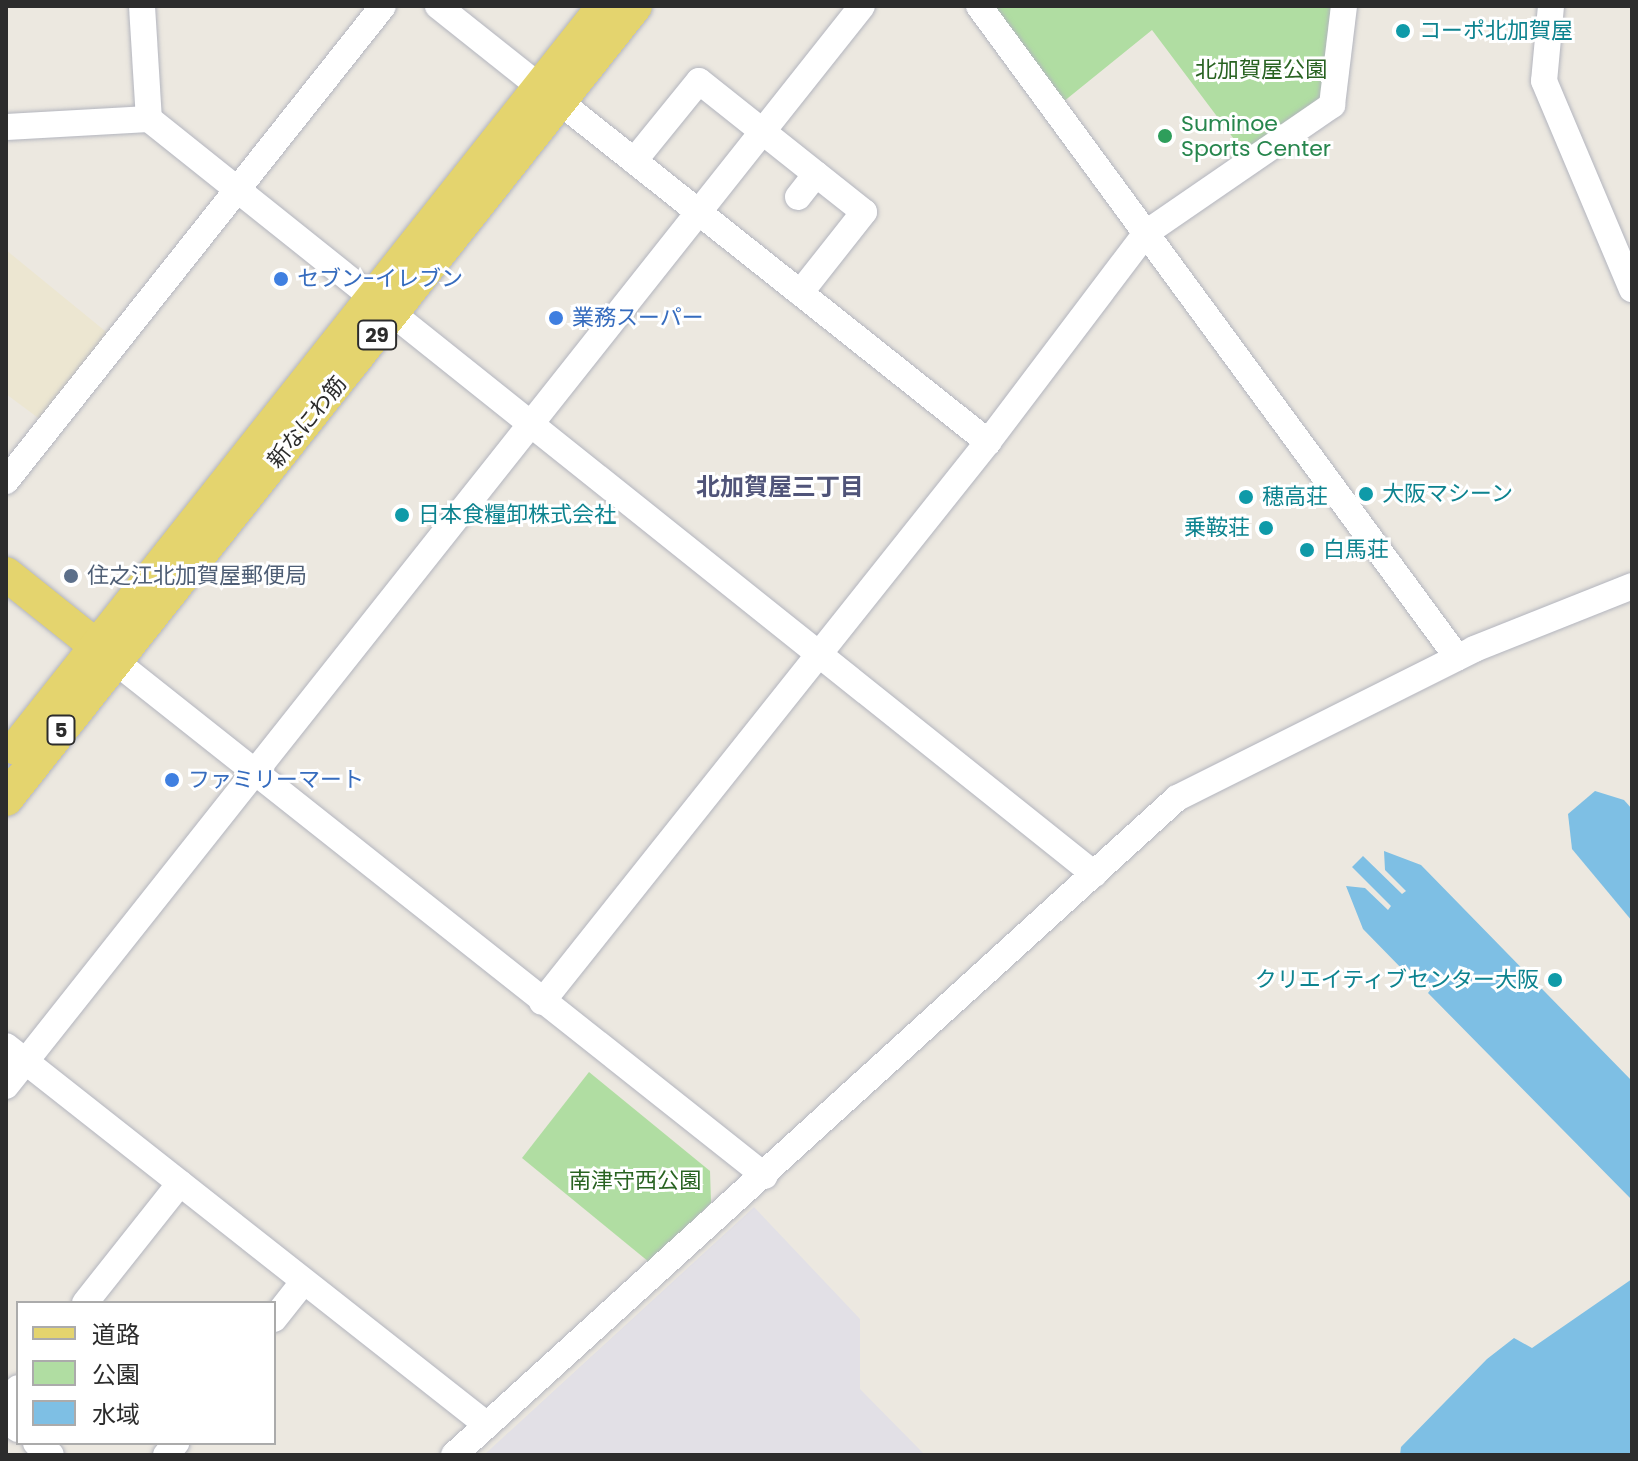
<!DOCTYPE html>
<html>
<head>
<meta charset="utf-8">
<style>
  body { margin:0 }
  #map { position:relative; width:1638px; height:1461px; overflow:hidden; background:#ece8e0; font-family:Poppins,"Noto Sans JP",sans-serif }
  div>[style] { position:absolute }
  .industrial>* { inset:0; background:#e2e0e6 }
  .education>* { inset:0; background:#ece6d1 }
  .green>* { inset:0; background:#b0dda2 }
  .water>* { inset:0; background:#7ebfe4 }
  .roads { filter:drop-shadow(0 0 2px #b3b5be) drop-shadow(0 0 2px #b3b5be) }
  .minor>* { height:26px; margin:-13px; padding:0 13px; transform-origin:13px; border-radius:13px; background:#fff }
  .major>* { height:34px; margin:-17px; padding:0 17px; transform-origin:17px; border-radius:17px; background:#e4d46e }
  .dots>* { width:22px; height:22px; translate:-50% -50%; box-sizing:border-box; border:4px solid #fff; border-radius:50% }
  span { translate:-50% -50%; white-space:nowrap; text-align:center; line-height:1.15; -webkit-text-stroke:6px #fff; paint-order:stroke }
  .shield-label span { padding:2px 6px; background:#fff; border:2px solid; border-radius:6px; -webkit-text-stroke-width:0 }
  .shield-label { font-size:20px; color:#2c2c2c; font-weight:700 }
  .culture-label { font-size:22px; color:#0d838f }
  .left { translate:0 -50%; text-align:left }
  .right { translate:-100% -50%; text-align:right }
  .park-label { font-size:22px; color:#296322 }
  .leisure-label { font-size:22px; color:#27864d }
  .shop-label { font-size:22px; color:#366cbe }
  .street-label { font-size:22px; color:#2c2c2c }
  .service-label { font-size:22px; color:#4e5e75 }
  .neighbourhood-label { font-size:24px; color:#505479; font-weight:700 }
  .frame { position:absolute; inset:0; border:8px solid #2c2c2c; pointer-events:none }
  .legend { position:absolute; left:16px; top:1301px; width:260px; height:144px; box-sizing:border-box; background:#fff; border:2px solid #ababab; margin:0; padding:10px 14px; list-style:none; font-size:24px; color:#2c2c2c }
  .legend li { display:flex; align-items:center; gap:16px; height:40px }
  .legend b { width:40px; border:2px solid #ababab }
</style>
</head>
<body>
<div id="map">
  <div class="industrial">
    <div style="clip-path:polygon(754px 1207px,860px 1319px,860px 1389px,925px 1455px,484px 1455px)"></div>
  </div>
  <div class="education">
    <div style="clip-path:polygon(6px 250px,110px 335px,41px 420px,6px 394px)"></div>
  </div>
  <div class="green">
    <div style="clip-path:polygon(991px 6px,1336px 6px,1326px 102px,1246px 155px,1152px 30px,1063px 102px)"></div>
    <div style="clip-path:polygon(589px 1072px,710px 1171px,711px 1203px,649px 1262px,522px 1158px)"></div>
  </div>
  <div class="water">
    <div style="clip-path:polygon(1595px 791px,1624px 800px,1632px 809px,1632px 921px,1572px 849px,1568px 814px)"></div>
    <div style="clip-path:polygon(1384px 851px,1421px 865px,1632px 1081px,1632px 1200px,1428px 993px,1431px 989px,1411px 969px,1405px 972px,1363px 929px,1346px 886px,1365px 888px,1388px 910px,1391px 906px,1352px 867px,1363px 856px,1402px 894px,1406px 891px,1385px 870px)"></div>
    <div style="clip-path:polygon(1632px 1279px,1632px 1455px,1400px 1455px,1401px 1447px,1487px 1359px,1514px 1338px,1532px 1348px)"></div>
  </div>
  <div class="roads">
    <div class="minor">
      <div style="left:142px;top:6px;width:113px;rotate:86.5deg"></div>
      <div style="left:438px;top:6px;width:130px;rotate:38.5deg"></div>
      <div style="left:979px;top:6px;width:808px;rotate:53.71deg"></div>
      <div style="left:1551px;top:6px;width:75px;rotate:95.3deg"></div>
      <div style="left:1544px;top:81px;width:226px;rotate:67.1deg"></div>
      <div style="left:560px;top:102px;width:547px;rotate:38.46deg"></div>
      <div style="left:6px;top:127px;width:143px;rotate:-3.2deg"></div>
      <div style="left:149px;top:119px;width:1210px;rotate:38.62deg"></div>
      <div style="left:634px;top:161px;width:103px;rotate:-50.9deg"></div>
      <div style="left:699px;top:81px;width:149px;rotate:38.5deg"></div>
      <div style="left:816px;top:174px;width:61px;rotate:38.4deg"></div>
      <div style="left:864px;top:212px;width:103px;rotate:128.3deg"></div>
      <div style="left:798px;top:197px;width:29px;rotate:-52deg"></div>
      <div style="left:6px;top:481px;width:606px;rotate:-51.56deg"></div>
      <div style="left:115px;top:661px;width:829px;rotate:38.39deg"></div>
      <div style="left:542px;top:1002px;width:716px;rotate:-51.47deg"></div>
      <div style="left:988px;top:442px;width:262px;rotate:-52.9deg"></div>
      <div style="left:1146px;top:233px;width:226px;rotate:-34.5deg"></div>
      <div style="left:1332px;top:105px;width:100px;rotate:-83.1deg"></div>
      <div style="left:6px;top:1046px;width:612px;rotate:38.24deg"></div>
      <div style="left:6px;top:1086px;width:1378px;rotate:-51.6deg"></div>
      <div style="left:85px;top:1303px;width:153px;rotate:-51.6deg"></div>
      <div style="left:274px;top:1319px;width:48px;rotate:-51.7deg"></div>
      <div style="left:6px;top:1403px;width:19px;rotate:-51deg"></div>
      <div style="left:6px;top:1420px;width:15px;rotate:37deg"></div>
      <div style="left:36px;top:1443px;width:19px;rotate:39deg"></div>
      <div style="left:166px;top:1455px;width:16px;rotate:-50deg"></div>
      <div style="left:454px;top:1455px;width:977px;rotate:-42.26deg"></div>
      <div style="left:1177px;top:798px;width:332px;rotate:-26.6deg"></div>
      <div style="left:1474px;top:649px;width:170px;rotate:-21.7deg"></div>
    </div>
    <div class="major">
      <div style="left:6px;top:574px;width:139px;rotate:38.6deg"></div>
      <div style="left:16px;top:748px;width:947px;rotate:-51.6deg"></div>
      <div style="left:6px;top:799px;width:1012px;rotate:-51.58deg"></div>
    </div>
  </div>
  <div class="dots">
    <div style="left:1403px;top:31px;background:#0f9aa8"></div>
    <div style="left:1165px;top:136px;background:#2e9e5b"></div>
    <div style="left:281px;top:279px;background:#3f7fe0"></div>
    <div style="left:556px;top:318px;background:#3f7fe0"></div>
    <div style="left:1366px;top:494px;background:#0f9aa8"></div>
    <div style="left:1246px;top:497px;background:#0f9aa8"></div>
    <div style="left:402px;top:515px;background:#0f9aa8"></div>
    <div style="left:1266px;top:528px;background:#0f9aa8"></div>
    <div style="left:1307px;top:550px;background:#0f9aa8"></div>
    <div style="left:71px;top:576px;background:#5c6f8a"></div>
    <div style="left:172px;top:780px;background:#3f7fe0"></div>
    <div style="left:1555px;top:980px;background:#0f9aa8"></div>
  </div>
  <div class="shield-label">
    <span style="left:377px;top:335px">29</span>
    <span style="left:61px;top:730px">5</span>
  </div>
  <div class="culture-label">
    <span class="left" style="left:1419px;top:31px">コーポ北加賀屋</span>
    <span class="left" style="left:1382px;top:494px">大阪マシーン</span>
    <span class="left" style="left:1262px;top:497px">穂高荘</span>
    <span class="left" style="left:418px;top:515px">日本食糧卸株式会社</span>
    <span class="right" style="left:1250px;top:528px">乗鞍荘</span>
    <span class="left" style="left:1323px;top:550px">白馬荘</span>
    <span class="right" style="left:1539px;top:980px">クリエイティブセンター大阪</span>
  </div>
  <div class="park-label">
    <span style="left:1261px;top:70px">北加賀屋公園</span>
    <span style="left:635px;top:1181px">南津守西公園</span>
  </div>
  <div class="leisure-label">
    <span class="left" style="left:1181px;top:136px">Suminoe<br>Sports Center</span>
  </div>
  <div class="shop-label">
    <span class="left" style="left:297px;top:279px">セブン-イレブン</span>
    <span class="left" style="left:572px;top:318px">業務スーパー</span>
    <span class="left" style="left:188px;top:780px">ファミリーマート</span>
  </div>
  <div class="street-label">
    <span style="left:307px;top:422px;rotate:-51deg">新なにわ筋</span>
  </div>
  <div class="service-label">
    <span class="left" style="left:87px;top:576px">住之江北加賀屋郵便局</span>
  </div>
  <div class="neighbourhood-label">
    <span style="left:780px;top:487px">北加賀屋三丁目</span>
  </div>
  <div class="frame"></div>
  <ul class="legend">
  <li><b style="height:10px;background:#e4d46e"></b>道路</li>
  <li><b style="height:22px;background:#b0dda2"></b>公園</li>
  <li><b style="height:22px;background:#7ebfe4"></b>水域</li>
  </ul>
</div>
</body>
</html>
